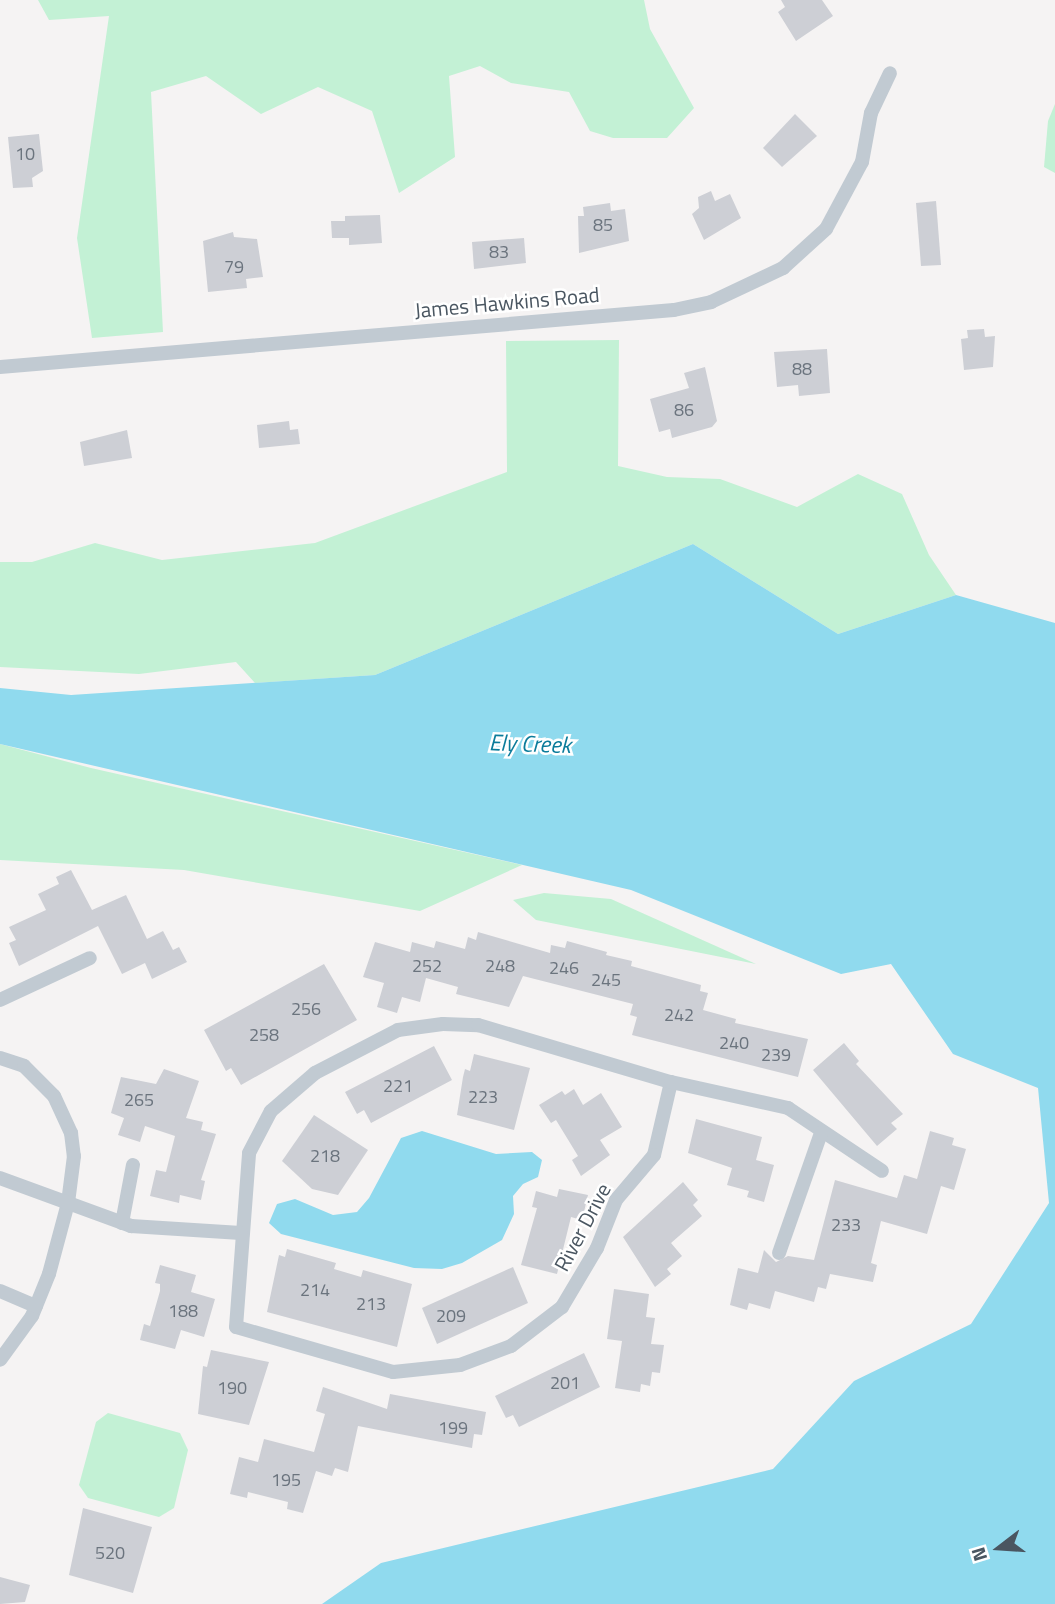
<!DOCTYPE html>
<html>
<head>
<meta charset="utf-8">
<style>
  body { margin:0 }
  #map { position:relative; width:1055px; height:1604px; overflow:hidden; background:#f5f3f3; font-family:"Titillium Web",sans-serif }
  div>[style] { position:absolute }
  .green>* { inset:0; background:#c3f1d5 }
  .water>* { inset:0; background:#90daee }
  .building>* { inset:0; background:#cdcfd5 }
  .street>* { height:14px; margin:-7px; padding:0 7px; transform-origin:7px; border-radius:7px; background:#c1cad2 }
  span { translate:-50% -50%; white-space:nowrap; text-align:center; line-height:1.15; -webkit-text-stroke:5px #fff; paint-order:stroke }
  .number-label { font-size:18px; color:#6b747e }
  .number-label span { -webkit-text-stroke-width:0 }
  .street-label { font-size:21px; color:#4a5661 }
  .water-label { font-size:23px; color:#0c7c9b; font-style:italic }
  .north { position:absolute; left:964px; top:1513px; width:70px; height:70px; -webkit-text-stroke:5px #fff; paint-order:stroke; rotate:253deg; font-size:19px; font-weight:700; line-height:28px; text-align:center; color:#4a5661 }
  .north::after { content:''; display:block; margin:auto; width:24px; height:32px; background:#4a5661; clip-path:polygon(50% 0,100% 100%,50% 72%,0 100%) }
</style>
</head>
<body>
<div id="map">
  <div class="green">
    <div style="clip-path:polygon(38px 0,644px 0,650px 29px,694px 108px,667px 138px,613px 138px,590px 131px,569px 92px,511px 83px,480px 66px,449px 76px,455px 157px,399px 193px,372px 111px,318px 87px,261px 114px,206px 76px,151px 92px,163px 332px,92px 338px,77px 238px,109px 16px,49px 20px)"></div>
    <div style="clip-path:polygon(1055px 104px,1055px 173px,1044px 167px,1048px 121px)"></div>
    <div style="clip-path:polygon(619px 340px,618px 466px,667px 477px,720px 479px,797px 507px,858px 474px,902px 494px,929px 555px,956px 595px,838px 634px,693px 544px,375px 675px,255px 683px,236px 662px,139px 674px,0 667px,0 562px,32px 562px,95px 543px,162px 560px,315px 543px,507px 472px,506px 341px)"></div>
    <div style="clip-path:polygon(0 744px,91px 768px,522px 865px,420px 911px,184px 870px,0 860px)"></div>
    <div style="clip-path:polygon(544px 893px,611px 899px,756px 964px,536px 920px,513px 900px)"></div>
    <div style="clip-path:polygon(108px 1413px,180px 1433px,188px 1450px,174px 1508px,159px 1517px,88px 1498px,79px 1485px,96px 1422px)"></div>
  </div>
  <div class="water">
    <div style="clip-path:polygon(693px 544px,838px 634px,956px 595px,1055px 623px,1055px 1604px,322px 1604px,381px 1563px,773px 1469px,854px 1381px,971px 1324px,1049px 1203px,1038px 1088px,953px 1054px,891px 964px,841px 974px,631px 890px,0 744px,0 688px,71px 695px,375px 675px)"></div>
    <div style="clip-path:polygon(422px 1131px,496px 1154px,532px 1152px,542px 1160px,538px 1177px,523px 1184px,513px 1196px,514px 1214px,502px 1240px,462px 1263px,442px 1269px,414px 1268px,281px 1234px,269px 1223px,277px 1204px,295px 1199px,333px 1215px,357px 1212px,369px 1198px,401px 1138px)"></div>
  </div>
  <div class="building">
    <div style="clip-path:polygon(781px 0,822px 0,833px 16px,796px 41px,778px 12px,785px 7px)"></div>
    <div style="clip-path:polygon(795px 114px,817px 136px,782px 167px,763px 148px)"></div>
    <div style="clip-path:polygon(39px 134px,43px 171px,32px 178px,33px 187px,13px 188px,8px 137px)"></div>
    <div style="clip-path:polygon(711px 191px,715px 201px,730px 194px,741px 218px,704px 240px,692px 214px,699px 208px,698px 197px)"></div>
    <div style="clip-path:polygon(936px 201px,941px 265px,921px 266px,916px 203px)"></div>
    <div style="clip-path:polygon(610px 203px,611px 211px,625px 209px,629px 241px,579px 253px,578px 216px,584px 216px,583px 207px)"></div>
    <div style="clip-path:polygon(380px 215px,382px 243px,349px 245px,349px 238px,332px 238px,331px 221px,345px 221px,345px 216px)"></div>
    <div style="clip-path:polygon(233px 232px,234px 237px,257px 239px,263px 277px,246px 279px,247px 288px,208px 292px,203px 241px)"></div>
    <div style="clip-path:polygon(524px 238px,526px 263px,474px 269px,472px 242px)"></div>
    <div style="clip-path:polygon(984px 329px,985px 337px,995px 336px,993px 367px,964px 370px,961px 339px,968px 338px,967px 330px)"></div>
    <div style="clip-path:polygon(827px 349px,830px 393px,799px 396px,798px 385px,777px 387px,774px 352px)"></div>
    <div style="clip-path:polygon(705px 367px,717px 421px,712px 427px,672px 438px,670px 429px,659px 432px,650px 399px,689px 388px,684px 373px)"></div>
    <div style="clip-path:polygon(289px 421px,290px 430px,298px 429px,300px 444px,259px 448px,257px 425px)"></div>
    <div style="clip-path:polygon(127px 430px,132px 458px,84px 466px,80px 442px)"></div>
    <div style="clip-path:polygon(71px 870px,92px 910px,126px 895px,147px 939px,163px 931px,173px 950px,179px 947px,187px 962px,152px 979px,145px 963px,122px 974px,98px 926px,19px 966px,9px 943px,16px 940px,9px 927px,46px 910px,38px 894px,59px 884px,56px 877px)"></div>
    <div style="clip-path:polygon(478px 932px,550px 953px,551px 945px,565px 948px,567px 941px,607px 952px,606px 955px,632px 961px,631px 966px,701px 985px,700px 991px,708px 993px,703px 1010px,736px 1019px,735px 1023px,808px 1039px,798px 1077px,632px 1035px,637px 1017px,630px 1015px,633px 1004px,523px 976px,509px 1007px,456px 994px,458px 987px,426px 978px,420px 1002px,402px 997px,397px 1013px,377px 1007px,384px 983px,363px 977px,375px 942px,410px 952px,412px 942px,434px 948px,436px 941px,465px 949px,468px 937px,476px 940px)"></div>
    <div style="clip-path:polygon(324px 964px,357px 1020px,241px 1085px,231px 1068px,226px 1071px,204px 1030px)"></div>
    <div style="clip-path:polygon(844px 1043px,859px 1061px,856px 1064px,903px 1114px,891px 1123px,897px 1129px,877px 1146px,813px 1070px)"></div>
    <div style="clip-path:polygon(434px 1046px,452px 1080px,371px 1123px,364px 1110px,357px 1114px,345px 1092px)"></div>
    <div style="clip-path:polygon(474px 1054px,530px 1068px,514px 1130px,457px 1115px,463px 1077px,465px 1069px,470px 1071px)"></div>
    <div style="clip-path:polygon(164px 1069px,199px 1081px,186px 1118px,203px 1122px,201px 1130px,216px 1134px,201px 1180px,205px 1181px,201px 1200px,180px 1195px,179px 1203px,150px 1196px,156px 1170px,166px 1172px,175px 1136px,145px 1126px,140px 1142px,118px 1135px,124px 1118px,111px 1113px,121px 1077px,156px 1084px)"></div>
    <div style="clip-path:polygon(574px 1089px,583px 1105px,601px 1093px,622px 1127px,600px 1140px,610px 1155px,581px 1176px,572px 1160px,578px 1156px,556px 1120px,551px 1123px,539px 1105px,562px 1091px,565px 1095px)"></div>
    <div style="clip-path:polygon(314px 1115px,368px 1150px,338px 1195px,312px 1189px,282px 1161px)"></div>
    <div style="clip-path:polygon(696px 1119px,762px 1137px,756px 1160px,774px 1165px,764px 1202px,747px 1197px,749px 1191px,727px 1185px,732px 1168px,688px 1153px)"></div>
    <div style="clip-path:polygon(930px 1131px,954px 1138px,952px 1145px,966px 1149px,954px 1190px,941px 1186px,927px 1234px,881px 1221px,871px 1263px,877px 1265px,873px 1282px,830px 1274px,826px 1289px,818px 1287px,814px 1302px,775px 1291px,770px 1309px,749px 1303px,747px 1310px,730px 1305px,738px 1268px,758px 1273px,764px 1250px,776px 1262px,788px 1256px,814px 1260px,835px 1180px,897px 1198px,904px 1175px,917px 1179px)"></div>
    <div style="clip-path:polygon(683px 1182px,698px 1200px,693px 1205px,702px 1216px,671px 1243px,682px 1256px,667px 1269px,671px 1274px,655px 1287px,623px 1237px)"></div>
    <div style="clip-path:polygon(559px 1189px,588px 1195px,582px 1220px,571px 1217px,557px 1274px,521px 1265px,537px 1208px,532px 1207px,536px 1191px,557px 1197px)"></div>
    <div style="clip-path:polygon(287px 1249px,336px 1263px,334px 1269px,361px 1277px,363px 1270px,412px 1284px,397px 1347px,267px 1312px,279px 1255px,285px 1257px)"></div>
    <div style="clip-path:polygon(160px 1265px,196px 1275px,191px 1292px,215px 1299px,204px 1337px,181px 1330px,175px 1349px,140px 1340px,144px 1324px,150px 1326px,160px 1291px,160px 1284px,155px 1283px)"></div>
    <div style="clip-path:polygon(513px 1267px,528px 1303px,437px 1344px,422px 1308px)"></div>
    <div style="clip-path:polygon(614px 1289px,649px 1294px,646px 1317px,655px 1318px,651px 1344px,664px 1345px,660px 1373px,652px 1372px,650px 1386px,641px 1384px,640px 1392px,615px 1388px,622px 1341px,607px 1339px)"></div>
    <div style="clip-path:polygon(211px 1350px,269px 1362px,249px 1425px,198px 1414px,203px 1366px,207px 1367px)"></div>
    <div style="clip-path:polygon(584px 1353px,600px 1387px,519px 1427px,513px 1415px,506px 1418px,495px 1396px)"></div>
    <div style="clip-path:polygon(323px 1387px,387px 1409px,390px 1394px,486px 1412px,482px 1435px,474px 1434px,472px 1448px,358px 1426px,348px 1472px,335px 1468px,332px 1476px,316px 1471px,303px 1513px,287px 1509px,288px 1502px,248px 1492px,247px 1498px,230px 1494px,239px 1457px,258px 1462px,264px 1439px,314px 1452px,325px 1414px,316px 1411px)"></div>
    <div style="clip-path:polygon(83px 1508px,152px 1527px,133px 1593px,69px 1575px)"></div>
    <div style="clip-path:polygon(0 1577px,30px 1585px,25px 1602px,0 1604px)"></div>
  </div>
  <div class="street">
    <div style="left:0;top:367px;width:676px;rotate:-4.83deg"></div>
    <div style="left:674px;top:310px;width:38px;rotate:-12deg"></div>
    <div style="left:711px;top:302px;width:80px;rotate:-25.3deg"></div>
    <div style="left:783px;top:268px;width:58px;rotate:-42.2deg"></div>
    <div style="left:826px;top:229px;width:76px;rotate:-61.8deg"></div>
    <div style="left:862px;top:162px;width:50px;rotate:-79.6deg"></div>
    <div style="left:871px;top:113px;width:44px;rotate:-64.6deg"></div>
    <div style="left:0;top:1000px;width:99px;rotate:-25deg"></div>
    <div style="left:0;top:1058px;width:25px;rotate:18deg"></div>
    <div style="left:24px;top:1066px;width:42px;rotate:45deg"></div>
    <div style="left:54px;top:1096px;width:41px;rotate:65.3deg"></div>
    <div style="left:71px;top:1133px;width:23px;rotate:83deg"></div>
    <div style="left:74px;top:1156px;width:47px;rotate:97.3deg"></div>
    <div style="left:68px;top:1203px;width:73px;rotate:105deg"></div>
    <div style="left:49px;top:1274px;width:45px;rotate:112deg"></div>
    <div style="left:32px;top:1316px;width:54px;rotate:126deg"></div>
    <div style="left:671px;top:1082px;width:75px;rotate:103.1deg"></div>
    <div style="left:654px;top:1155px;width:59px;rotate:130.2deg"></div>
    <div style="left:616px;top:1200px;width:52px;rotate:111.6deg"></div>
    <div style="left:597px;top:1248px;width:69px;rotate:120.7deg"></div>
    <div style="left:562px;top:1307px;width:64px;rotate:142.6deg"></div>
    <div style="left:511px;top:1346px;width:54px;rotate:159.6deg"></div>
    <div style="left:460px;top:1365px;width:67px;rotate:174deg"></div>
    <div style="left:393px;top:1372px;width:163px;rotate:-164deg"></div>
    <div style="left:236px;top:1327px;width:174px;rotate:-85.7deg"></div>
    <div style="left:249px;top:1153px;width:47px;rotate:-62.4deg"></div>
    <div style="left:271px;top:1111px;width:58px;rotate:-40.8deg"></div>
    <div style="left:315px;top:1073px;width:93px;rotate:-27.4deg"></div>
    <div style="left:398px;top:1030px;width:45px;rotate:-7.6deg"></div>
    <div style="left:443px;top:1024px;width:35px;rotate:2deg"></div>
    <div style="left:478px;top:1025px;width:201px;rotate:16.5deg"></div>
    <div style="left:671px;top:1082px;width:120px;rotate:12.5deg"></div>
    <div style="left:788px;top:1108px;width:113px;rotate:33.8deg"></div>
    <div style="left:0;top:1178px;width:140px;rotate:20.1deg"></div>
    <div style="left:131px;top:1226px;width:110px;rotate:3.6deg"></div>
    <div style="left:122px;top:1223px;width:59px;rotate:-79.3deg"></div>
    <div style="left:779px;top:1253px;width:127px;rotate:-70.7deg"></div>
    <div style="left:0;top:1291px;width:39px;rotate:23deg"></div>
  </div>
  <div class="number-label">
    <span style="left:25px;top:154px">10</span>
    <span style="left:603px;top:225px">85</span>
    <span style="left:499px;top:252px">83</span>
    <span style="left:234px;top:267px">79</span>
    <span style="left:802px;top:369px">88</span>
    <span style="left:684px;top:410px">86</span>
    <span style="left:427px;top:966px">252</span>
    <span style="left:500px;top:966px">248</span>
    <span style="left:564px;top:968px">246</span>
    <span style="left:606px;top:980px">245</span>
    <span style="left:306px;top:1009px">256</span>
    <span style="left:679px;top:1015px">242</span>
    <span style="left:264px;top:1035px">258</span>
    <span style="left:734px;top:1043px">240</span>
    <span style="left:776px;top:1055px">239</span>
    <span style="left:398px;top:1086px">221</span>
    <span style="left:483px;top:1097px">223</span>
    <span style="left:139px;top:1100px">265</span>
    <span style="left:325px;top:1156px">218</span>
    <span style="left:846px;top:1225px">233</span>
    <span style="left:315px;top:1290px">214</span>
    <span style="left:371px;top:1304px">213</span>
    <span style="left:183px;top:1311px">188</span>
    <span style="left:451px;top:1316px">209</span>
    <span style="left:565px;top:1383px">201</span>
    <span style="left:232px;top:1388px">190</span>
    <span style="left:453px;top:1428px">199</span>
    <span style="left:286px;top:1480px">195</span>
    <span style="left:110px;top:1553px">520</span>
  </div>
  <div class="street-label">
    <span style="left:507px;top:302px;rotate:-5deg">James Hawkins Road</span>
    <span style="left:582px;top:1227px;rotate:-62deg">River Drive</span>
  </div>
  <div class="water-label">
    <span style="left:530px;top:744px;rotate:2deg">Ely Creek</span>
  </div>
  <div class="north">N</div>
</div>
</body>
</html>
